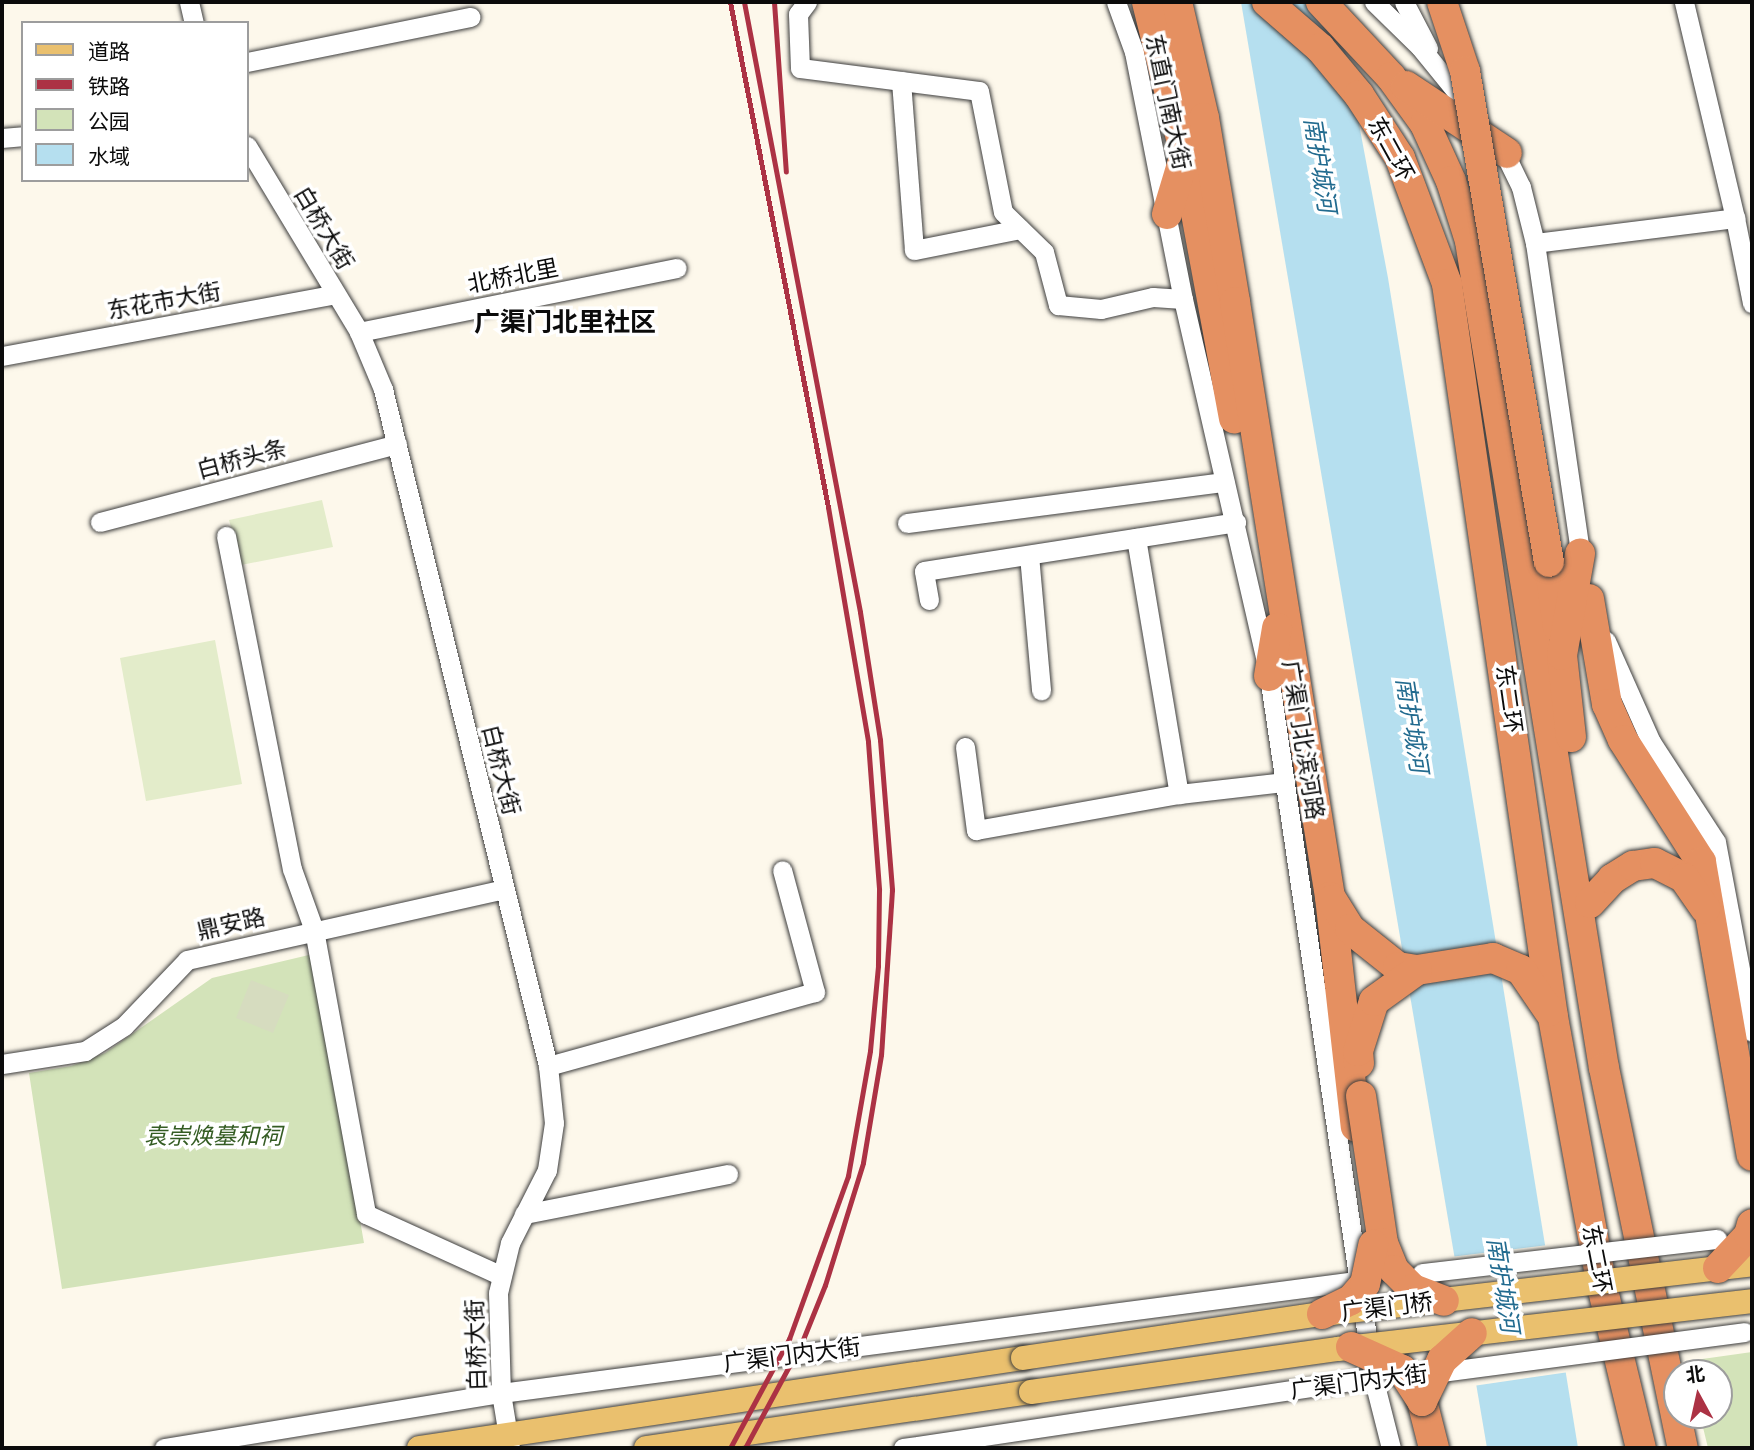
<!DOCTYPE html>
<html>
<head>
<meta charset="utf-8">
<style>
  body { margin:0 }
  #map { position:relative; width:1754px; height:1450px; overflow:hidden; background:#fdf8eb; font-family:"Libre Baskerville","Noto Sans SC",serif }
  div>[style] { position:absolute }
  .green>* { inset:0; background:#d3e3b9 }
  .cemetery>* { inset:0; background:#d6dcbf }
  .pitch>* { inset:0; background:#e3ecca }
  .water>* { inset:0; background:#b5dfef }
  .pier>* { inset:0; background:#fdf8eb }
  .roads { filter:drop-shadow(0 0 2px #3e3e3e) drop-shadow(0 0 2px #3e3e3e) }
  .minor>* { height:19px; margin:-9.5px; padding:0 9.5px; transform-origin:9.5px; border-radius:9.5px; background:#fff }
  .major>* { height:24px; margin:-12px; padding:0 12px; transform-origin:12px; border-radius:12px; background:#eac06e }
  .highway>* { height:30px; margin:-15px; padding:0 15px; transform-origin:15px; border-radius:15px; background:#e59061 }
  .rail>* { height:5px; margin:-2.5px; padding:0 2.5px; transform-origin:2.5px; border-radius:2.5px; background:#ac3244 }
  .bridges { filter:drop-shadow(0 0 2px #3e3e3e) drop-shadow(0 0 2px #3e3e3e) }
  .minor-bridge>* { height:19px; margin:-9.5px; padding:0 9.5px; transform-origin:9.5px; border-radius:9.5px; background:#fff }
  .major-bridge>* { height:24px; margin:-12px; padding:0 12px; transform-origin:12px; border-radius:12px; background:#eac06e }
  .highway-bridge>* { height:30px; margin:-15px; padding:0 15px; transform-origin:15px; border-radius:15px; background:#e59061 }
  span { translate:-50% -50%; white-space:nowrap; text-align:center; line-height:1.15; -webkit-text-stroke:7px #fff; paint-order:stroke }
  .street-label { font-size:23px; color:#0b0b0b }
  .park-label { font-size:23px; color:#345c23; font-style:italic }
  .water-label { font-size:24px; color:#226b8f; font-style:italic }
  .quarter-label { font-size:26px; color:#0b0b0b; font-weight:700 }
  .frame { position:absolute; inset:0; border:4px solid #0b0b0b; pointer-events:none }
  .legend { position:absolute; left:21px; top:21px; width:228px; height:161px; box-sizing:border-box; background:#fff; border:2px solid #9d9d9d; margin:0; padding:9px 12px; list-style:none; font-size:21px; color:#0b0b0b }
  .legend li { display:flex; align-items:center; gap:14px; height:35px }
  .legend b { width:35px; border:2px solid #9d9d9d }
  .north { position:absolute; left:1663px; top:1359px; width:70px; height:70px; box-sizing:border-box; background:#fff; border:2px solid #9d9d9d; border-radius:50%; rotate:352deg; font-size:19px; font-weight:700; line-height:28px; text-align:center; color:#0b0b0b }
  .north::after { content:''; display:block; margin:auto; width:24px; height:32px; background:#ac3244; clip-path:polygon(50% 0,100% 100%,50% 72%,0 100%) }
</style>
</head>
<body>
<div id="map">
  <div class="green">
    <div style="clip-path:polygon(313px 954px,364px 1243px,62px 1289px,29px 1073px,71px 1066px,105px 1053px,212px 978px)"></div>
    <div style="clip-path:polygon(1752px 1352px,1752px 1448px,1708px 1448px,1700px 1415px,1719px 1415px,1719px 1373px,1691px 1373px,1688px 1361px)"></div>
  </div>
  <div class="cemetery">
    <div style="clip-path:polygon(251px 980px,289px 995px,273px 1033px,236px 1018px)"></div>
  </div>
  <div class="pitch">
    <div style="clip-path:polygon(322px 500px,333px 547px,241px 565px,229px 520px)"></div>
    <div style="clip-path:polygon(215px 640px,242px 784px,146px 801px,120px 658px)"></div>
  </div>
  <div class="water">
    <div style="clip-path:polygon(1241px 2px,1336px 2px,1388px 278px,1578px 1448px,1487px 1448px)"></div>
  </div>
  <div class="pier">
    <div style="clip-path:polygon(1548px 1245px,1569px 1372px,1473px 1386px,1450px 1257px)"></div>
  </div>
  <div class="roads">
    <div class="minor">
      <div style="left:189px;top:2px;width:22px;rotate:77deg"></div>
      <div style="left:807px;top:2px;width:15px;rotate:127deg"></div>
      <div style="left:798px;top:14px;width:54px;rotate:87.9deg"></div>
      <div style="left:800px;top:68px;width:180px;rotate:7.3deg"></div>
      <div style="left:979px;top:91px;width:123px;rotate:78.8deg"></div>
      <div style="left:1003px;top:212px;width:57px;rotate:44.3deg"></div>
      <div style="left:1044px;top:252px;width:55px;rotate:75.2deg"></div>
      <div style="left:1058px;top:305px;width:43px;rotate:5.3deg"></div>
      <div style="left:1101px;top:309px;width:53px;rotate:-13deg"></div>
      <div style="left:1153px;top:297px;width:30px;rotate:4deg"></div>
      <div style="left:1116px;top:2px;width:53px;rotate:70.2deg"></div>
      <div style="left:1134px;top:52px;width:252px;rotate:78.8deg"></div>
      <div style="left:1183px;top:299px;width:387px;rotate:77.1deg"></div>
      <div style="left:1269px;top:676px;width:709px;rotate:81.56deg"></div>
      <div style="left:1373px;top:1377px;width:73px;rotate:75.8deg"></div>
      <div style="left:1374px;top:2px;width:64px;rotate:44.4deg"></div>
      <div style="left:1420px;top:47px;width:77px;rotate:50.8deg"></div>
      <div style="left:1404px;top:2px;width:52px;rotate:62.4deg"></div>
      <div style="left:247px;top:62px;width:228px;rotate:-11.4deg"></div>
      <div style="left:901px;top:81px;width:169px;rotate:85.6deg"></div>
      <div style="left:914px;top:250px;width:108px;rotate:-11.2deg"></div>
      <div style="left:2px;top:138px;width:21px;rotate:-5deg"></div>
      <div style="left:1500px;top:144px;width:48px;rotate:64deg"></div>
      <div style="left:1521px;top:187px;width:58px;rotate:76deg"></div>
      <div style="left:1535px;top:243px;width:325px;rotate:81.7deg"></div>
      <div style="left:247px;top:146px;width:217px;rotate:58.9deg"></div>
      <div style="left:359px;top:332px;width:62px;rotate:67.2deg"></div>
      <div style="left:383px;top:389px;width:697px;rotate:76.3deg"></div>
      <div style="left:548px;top:1066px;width:57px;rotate:84deg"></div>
      <div style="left:554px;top:1123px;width:48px;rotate:98.5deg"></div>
      <div style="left:547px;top:1170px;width:82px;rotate:116.9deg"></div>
      <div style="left:510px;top:1243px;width:51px;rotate:103.5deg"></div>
      <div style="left:498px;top:1293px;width:100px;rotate:88.3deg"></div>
      <div style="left:501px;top:1393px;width:56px;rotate:80.7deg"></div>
      <div style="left:1735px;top:218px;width:87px;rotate:78.7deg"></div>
      <div style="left:1535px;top:243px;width:202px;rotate:-7.1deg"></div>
      <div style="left:1735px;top:218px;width:222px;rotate:-103.3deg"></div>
      <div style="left:359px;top:332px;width:324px;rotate:-11.4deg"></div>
      <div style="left:2px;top:356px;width:339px;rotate:-10.5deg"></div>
      <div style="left:100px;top:522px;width:307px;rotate:-14.7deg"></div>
      <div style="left:907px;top:523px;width:320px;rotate:-7.4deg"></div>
      <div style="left:226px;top:536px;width:339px;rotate:78.8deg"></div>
      <div style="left:292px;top:869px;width:65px;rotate:70.2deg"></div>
      <div style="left:314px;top:930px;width:289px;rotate:79.6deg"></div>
      <div style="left:366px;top:1214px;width:147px;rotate:24.5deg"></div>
      <div style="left:1136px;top:538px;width:260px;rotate:80.5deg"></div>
      <div style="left:1029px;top:555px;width:136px;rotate:84.9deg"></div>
      <div style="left:929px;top:600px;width:29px;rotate:-100deg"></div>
      <div style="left:924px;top:571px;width:316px;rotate:-8.9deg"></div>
      <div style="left:1606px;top:641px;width:111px;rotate:66deg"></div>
      <div style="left:1651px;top:742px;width:119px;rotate:57deg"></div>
      <div style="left:1716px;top:842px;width:193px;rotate:79.3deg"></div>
      <div style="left:965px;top:747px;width:84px;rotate:82.5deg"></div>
      <div style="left:976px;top:830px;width:206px;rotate:-10.1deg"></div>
      <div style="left:1179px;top:794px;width:107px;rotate:-6.5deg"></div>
      <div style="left:2px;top:1064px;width:84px;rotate:-8.9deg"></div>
      <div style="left:85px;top:1051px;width:46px;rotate:-32.7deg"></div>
      <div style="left:124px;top:1026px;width:91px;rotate:-46.3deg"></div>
      <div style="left:187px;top:960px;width:325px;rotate:-12.6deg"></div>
      <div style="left:548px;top:1066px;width:277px;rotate:-15.5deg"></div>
      <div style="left:815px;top:992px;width:126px;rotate:-105.1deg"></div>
      <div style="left:524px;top:1214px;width:208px;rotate:-11.1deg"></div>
      <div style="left:164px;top:1448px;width:341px;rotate:-9.3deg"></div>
      <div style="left:501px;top:1393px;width:878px;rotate:-7.46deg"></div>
      <div style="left:903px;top:1448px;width:488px;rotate:-8.5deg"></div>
    </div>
    <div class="major">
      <div style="left:419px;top:1448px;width:611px;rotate:-8.48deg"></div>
      <div style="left:646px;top:1448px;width:389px;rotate:-8.3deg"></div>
    </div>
    <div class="highway">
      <div style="left:1147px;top:2px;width:157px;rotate:76deg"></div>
      <div style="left:1185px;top:154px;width:269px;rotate:79.5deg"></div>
      <div style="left:1177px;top:2px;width:119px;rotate:76.9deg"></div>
      <div style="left:1204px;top:118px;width:187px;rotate:80.4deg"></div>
      <div style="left:1235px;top:302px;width:603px;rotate:80.93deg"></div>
      <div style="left:1330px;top:897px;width:231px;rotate:83.6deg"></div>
      <div style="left:1267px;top:2px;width:70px;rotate:41deg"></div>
      <div style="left:1320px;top:48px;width:61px;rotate:50.3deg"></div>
      <div style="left:1359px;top:95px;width:75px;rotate:56.9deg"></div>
      <div style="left:1400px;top:158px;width:134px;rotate:69.5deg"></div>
      <div style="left:1447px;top:284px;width:741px;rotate:81.77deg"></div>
      <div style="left:1553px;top:1017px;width:273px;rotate:79.7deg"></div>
      <div style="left:1602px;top:1286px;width:167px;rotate:76.5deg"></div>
      <div style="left:1321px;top:2px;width:103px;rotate:47deg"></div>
      <div style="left:1391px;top:77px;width:58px;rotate:54.1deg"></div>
      <div style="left:1425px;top:124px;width:63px;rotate:65.5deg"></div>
      <div style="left:1451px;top:181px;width:63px;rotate:72.4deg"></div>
      <div style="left:1470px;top:241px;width:838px;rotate:80.8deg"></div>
      <div style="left:1604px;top:1068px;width:388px;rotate:78.3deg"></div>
      <div style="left:1406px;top:86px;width:121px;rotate:33.6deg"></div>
      <div style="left:1167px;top:214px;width:55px;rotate:-73.2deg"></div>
      <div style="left:1549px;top:562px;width:66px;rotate:82.1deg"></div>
      <div style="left:1589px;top:599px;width:107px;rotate:80.3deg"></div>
      <div style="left:1607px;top:704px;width:39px;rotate:66deg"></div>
      <div style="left:1623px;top:740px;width:145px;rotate:57.4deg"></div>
      <div style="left:1701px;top:862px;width:298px;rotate:80.2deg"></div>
      <div style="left:1269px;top:676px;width:49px;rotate:-80.5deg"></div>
      <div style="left:1571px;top:737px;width:82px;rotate:-96.3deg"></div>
      <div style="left:1562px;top:655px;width:103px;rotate:-79.9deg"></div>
      <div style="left:1332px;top:900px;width:34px;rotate:58deg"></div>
      <div style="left:1350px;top:929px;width:61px;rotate:38.4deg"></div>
      <div style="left:1398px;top:967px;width:19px;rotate:9deg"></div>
      <div style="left:1417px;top:970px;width:77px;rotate:-9deg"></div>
      <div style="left:1493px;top:958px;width:30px;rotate:23deg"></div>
      <div style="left:1521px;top:970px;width:50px;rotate:55.7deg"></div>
      <div style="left:1590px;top:903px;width:33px;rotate:-47deg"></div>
      <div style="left:1612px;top:879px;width:25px;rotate:-32deg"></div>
      <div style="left:1633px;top:866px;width:22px;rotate:-8deg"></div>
      <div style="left:1655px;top:863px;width:33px;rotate:27deg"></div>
      <div style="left:1684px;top:878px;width:37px;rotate:55deg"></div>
      <div style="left:1359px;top:1063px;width:12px;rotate:-95deg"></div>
      <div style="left:1358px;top:1051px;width:52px;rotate:-72.3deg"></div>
      <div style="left:1374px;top:1001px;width:53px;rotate:-35.8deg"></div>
      <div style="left:1422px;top:1401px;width:49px;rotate:75.7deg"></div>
    </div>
  </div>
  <div class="rail">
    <div style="left:730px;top:2px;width:514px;rotate:79.02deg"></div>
    <div style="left:828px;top:507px;width:238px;rotate:80.3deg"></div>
    <div style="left:868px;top:742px;width:148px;rotate:85.7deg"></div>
    <div style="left:879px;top:890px;width:76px;rotate:90.8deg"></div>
    <div style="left:878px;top:966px;width:85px;rotate:95.4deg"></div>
    <div style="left:870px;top:1051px;width:127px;rotate:100deg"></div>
    <div style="left:848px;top:1176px;width:173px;rotate:109.9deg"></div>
    <div style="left:789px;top:1339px;width:124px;rotate:118.4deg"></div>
    <div style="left:744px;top:2px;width:621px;rotate:79.23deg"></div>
    <div style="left:860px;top:612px;width:130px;rotate:81.1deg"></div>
    <div style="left:880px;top:740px;width:150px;rotate:85.4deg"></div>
    <div style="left:892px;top:890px;width:165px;rotate:93.8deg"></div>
    <div style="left:881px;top:1055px;width:109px;rotate:99.5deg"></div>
    <div style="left:863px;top:1163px;width:128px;rotate:107.3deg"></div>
    <div style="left:825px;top:1285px;width:61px;rotate:112deg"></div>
    <div style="left:802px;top:1342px;width:120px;rotate:118.3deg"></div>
    <div style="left:774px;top:2px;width:170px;rotate:86deg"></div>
  </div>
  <div class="bridges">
    <div class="minor-bridge">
      <div style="left:1422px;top:1273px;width:297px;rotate:-6.6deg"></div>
      <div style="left:1441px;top:1372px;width:306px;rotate:-7.5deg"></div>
    </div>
    <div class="major-bridge">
      <div style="left:1023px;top:1358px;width:302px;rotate:-8.4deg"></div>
      <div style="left:1322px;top:1314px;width:433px;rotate:-6.6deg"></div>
      <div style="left:1031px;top:1392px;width:310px;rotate:-8deg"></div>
      <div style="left:1338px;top:1349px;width:417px;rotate:-6.6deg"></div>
    </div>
    <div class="highway-bridge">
      <div style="left:1442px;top:2px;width:73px;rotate:71.6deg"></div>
      <div style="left:1465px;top:71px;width:498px;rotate:80.3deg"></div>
      <div style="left:1361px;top:1096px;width:149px;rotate:81.5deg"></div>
      <div style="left:1383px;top:1243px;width:29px;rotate:68deg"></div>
      <div style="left:1394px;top:1270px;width:27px;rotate:45deg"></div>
      <div style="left:1413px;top:1289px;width:33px;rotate:21deg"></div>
      <div style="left:1718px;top:1268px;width:45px;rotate:-46.8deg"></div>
      <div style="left:1749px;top:1235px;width:11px;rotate:-75deg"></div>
      <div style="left:1322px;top:1314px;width:32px;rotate:-26deg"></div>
      <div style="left:1351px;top:1300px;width:21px;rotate:-49deg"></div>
      <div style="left:1365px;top:1284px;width:40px;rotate:-78deg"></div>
      <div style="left:1351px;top:1347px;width:56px;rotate:24.3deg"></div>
      <div style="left:1402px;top:1370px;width:37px;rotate:57deg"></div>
      <div style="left:1422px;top:1401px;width:46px;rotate:-64deg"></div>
      <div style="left:1442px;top:1360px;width:40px;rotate:-42deg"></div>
    </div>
  </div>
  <div class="street-label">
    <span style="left:1168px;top:102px;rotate:78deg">东直门南大街</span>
    <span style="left:1391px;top:149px;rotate:61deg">东二环</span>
    <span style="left:324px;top:228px;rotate:59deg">白桥大街</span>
    <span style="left:513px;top:276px;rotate:-11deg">北桥北里</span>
    <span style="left:164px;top:301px;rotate:-10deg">东花市大街</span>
    <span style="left:242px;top:459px;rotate:-15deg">白桥头条</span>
    <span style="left:1509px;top:699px;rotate:82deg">东二环</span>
    <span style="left:1303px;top:740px;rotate:81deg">广渠门北滨河路</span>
    <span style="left:501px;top:770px;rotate:76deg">白桥大街</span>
    <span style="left:231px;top:924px;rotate:-13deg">鼎安路</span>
    <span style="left:1597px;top:1259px;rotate:79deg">东二环</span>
    <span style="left:1387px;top:1307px;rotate:-7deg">广渠门桥</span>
    <span style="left:476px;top:1345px;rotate:-92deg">白桥大街</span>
    <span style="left:792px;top:1355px;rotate:-7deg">广渠门内大街</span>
    <span style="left:1359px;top:1382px;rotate:-7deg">广渠门内大街</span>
  </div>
  <div class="park-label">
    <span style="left:213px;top:1136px">袁崇焕墓和祠</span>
  </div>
  <div class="water-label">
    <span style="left:1320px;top:165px;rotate:81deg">南护城河</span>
    <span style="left:1412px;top:725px;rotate:81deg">南护城河</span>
    <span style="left:1503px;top:1285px;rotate:81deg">南护城河</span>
  </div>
  <div class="quarter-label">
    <span style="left:565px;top:323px">广渠门北里社区</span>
  </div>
  <div class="frame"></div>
  <ul class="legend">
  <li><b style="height:9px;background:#eac06e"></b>道路</li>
  <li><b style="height:9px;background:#ac3244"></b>铁路</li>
  <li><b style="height:19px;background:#d3e3b9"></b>公园</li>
  <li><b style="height:19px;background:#b5dfef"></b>水域</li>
  </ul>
  <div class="north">北</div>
</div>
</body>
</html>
